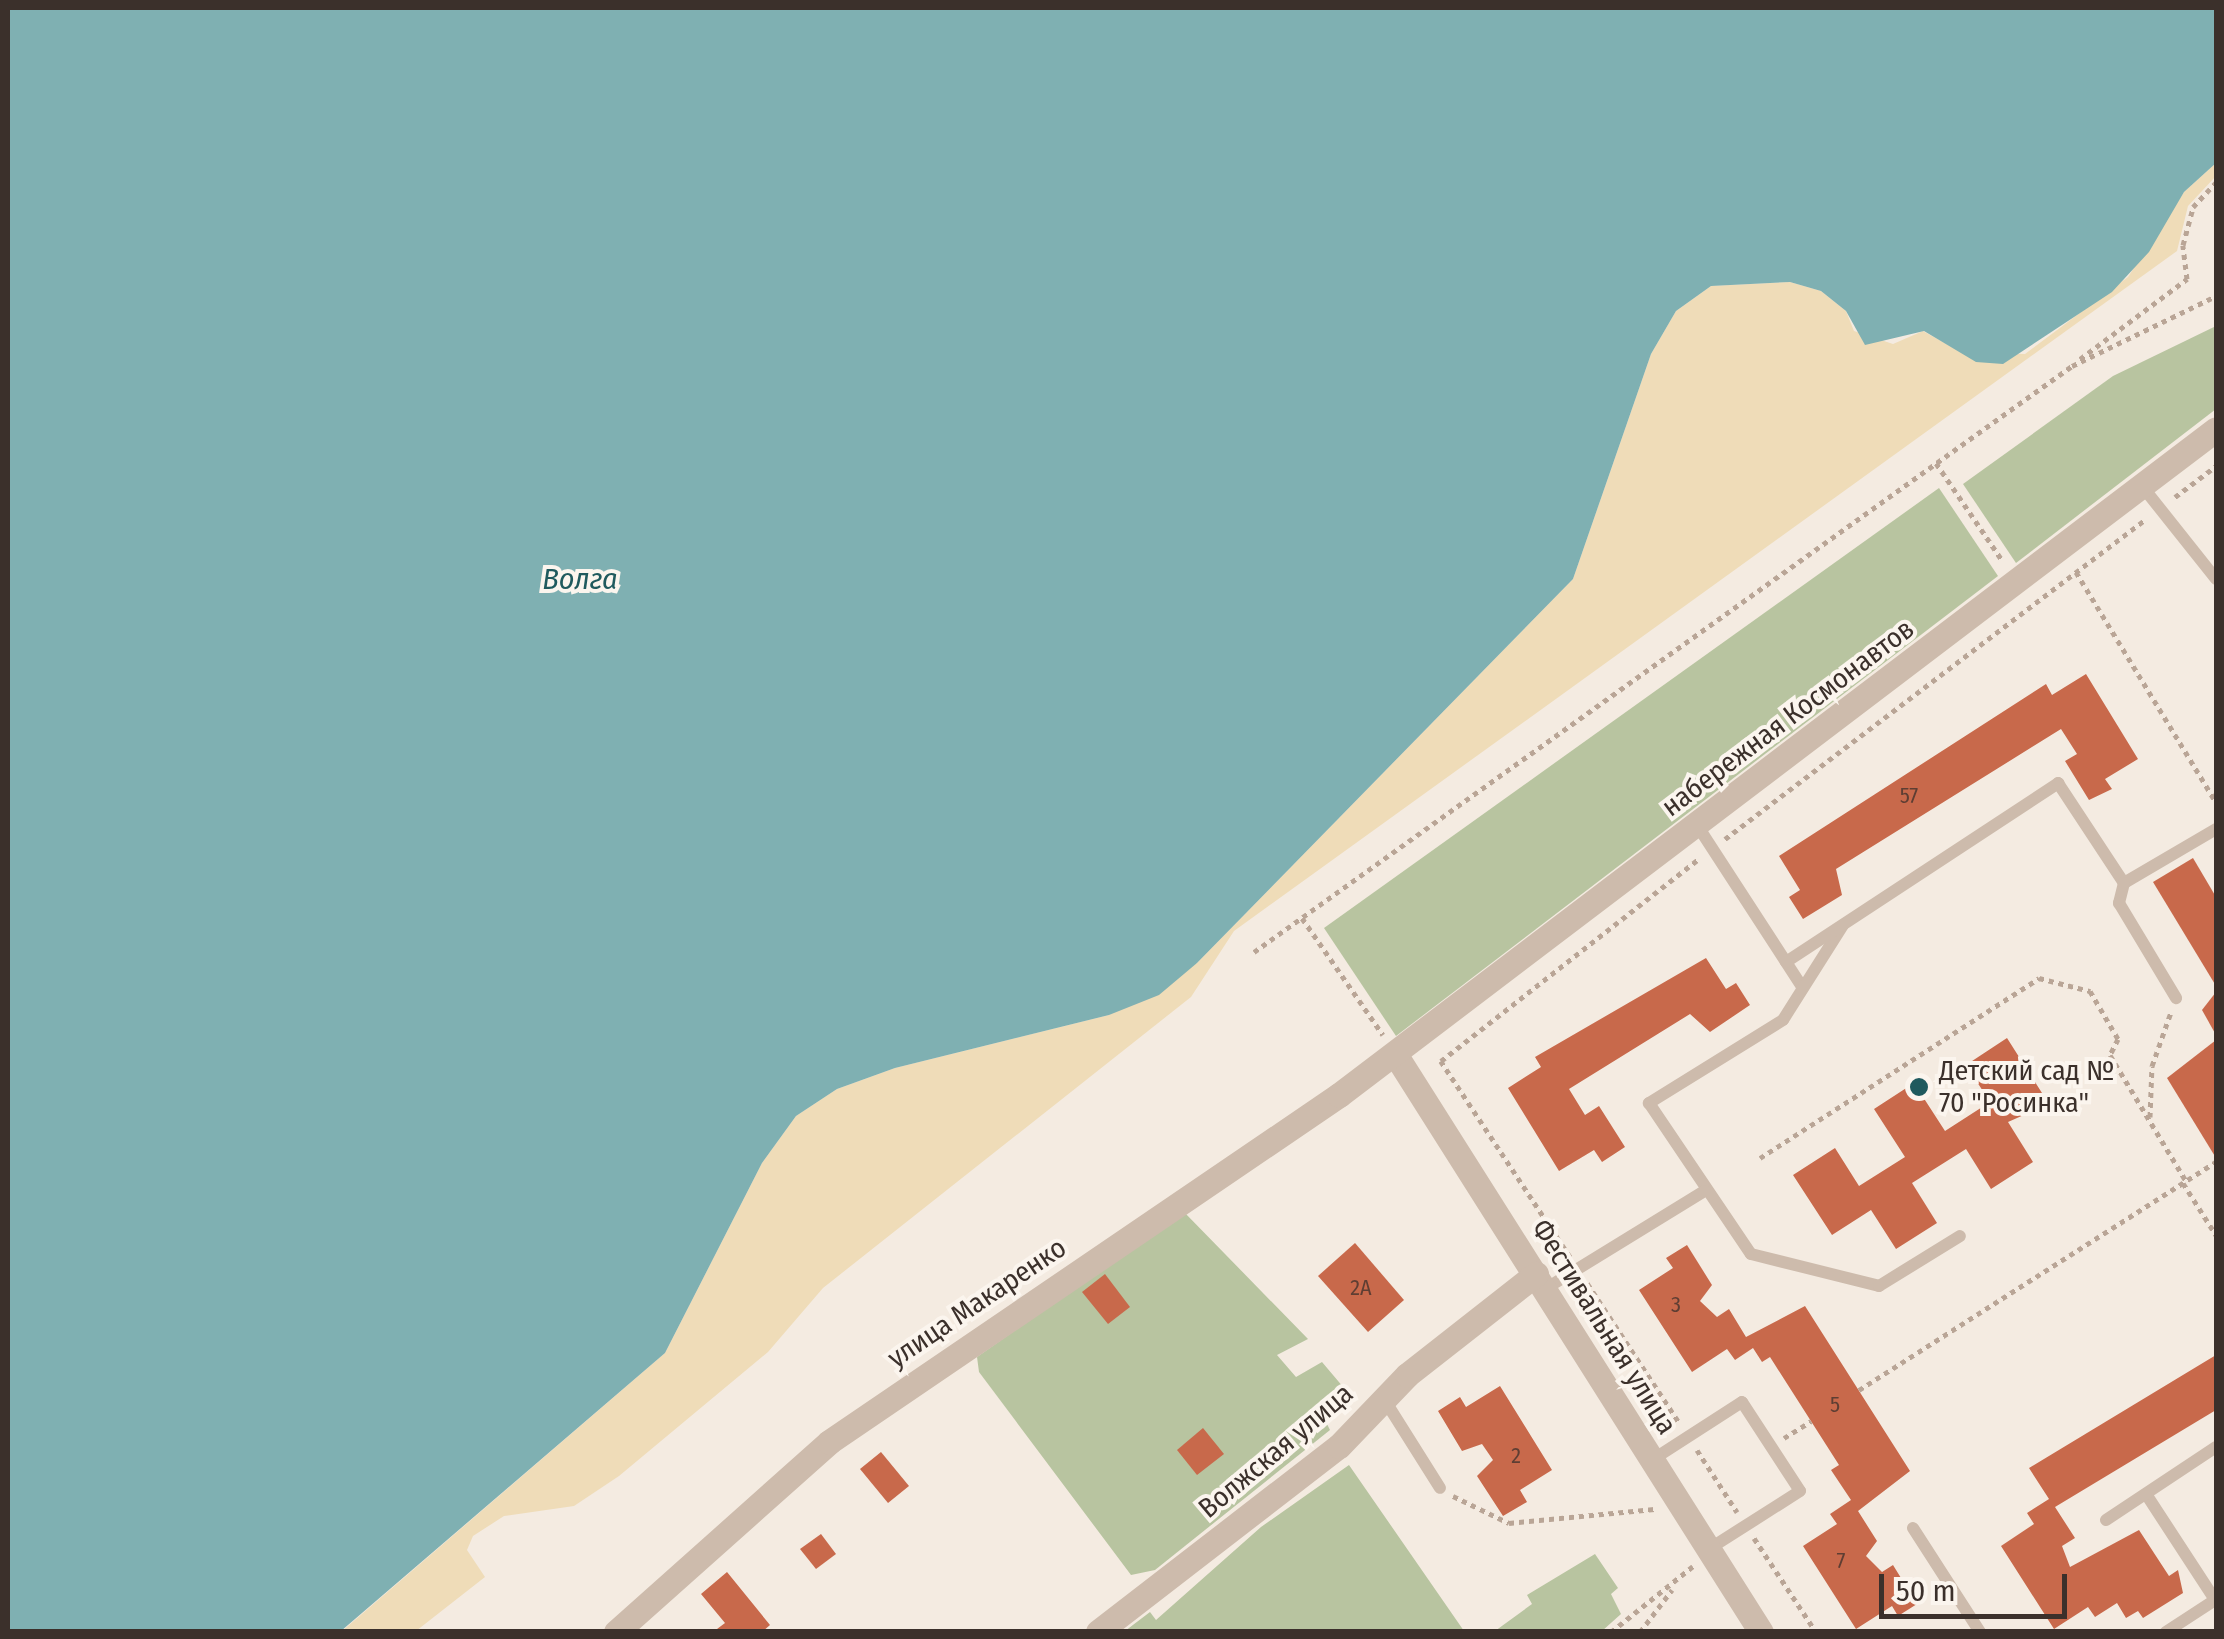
<!DOCTYPE html>
<html>
<head>
<meta charset="utf-8">
<style>
  body { margin:0 }
  #map { position:relative; width:2224px; height:1639px; overflow:hidden; background:#f4ebe1; font-family:"Fira Sans Condensed",sans-serif }
  div>[style] { position:absolute }
  .green>* { inset:0; background:#b8c4a0 }
  .sand>* { inset:0; background:#efdcb8 }
  .water>* { inset:0; background:#7fb0b2 }
  .building>* { inset:0; background:#c8694b }
  .path>* { height:5px; margin-top:-2.5px; transform-origin:0; background:repeating-linear-gradient(90deg,#b9a596 0 5px,transparent 0 10px) }
  .service>* { height:12px; margin:-6px; padding:0 6px; transform-origin:6px; border-radius:6px; background:#cdbbac }
  .minor>* { height:25px; margin:-12.5px; padding:0 12.5px; transform-origin:12.5px; border-radius:12.5px; background:#cdbbac }
  .dots>* { width:28px; height:28px; translate:-50% -50%; box-sizing:border-box; border:5px solid #fbf5ee; border-radius:50% }
  span { translate:-50% -50%; white-space:nowrap; text-align:center; line-height:1.15; -webkit-text-stroke:8px #fbf5ee; paint-order:stroke }
  .number-label { font-size:22px; color:#5e3e33 }
  .number-label span { -webkit-text-stroke-width:0 }
  .street-label { font-size:28px; color:#3b302b }
  .poi-label { font-size:28px; color:#3b302b }
  .left { translate:0 -50%; text-align:left }
  .water-label { font-size:30px; color:#1f5a5e; font-style:italic }
  .frame { position:absolute; inset:0; border:10px solid #3b302b; pointer-events:none }
  .scale { position:absolute; left:1879px; top:1574px; width:188px; height:45px; box-sizing:border-box; border:5px solid #3b302b; border-top:0; padding-left:12px; font-size:30px; line-height:35px; white-space:nowrap; color:#3b302b; -webkit-text-stroke:8px #fbf5ee; paint-order:stroke }
</style>
</head>
<body>
<div id="map">
  <div class="green">
    <div style="clip-path:polygon(2216px 326px,2216px 409px,2016px 563px,1963px 484px,2113px 376px)"></div>
    <div style="clip-path:polygon(1939px 488px,1998px 576px,1396px 1036px,1324px 928px)"></div>
    <div style="clip-path:polygon(1184px 1212px,1308px 1339px,1277px 1355px,1296px 1377px,1322px 1362px,1344px 1388px,1319px 1408px,1330px 1430px,1155px 1570px,1131px 1575px,979px 1372px,977px 1357px)"></div>
    <div style="clip-path:polygon(1349px 1465px,1464px 1631px,1125px 1631px,1150px 1612px,1156px 1620px,1261px 1527px)"></div>
    <div style="clip-path:polygon(1595px 1554px,1618px 1588px,1611px 1594px,1621px 1614px,1602px 1631px,1495px 1631px,1532px 1604px,1527px 1595px)"></div>
  </div>
  <div class="sand">
    <div style="clip-path:polygon(2216px 163px,2216px 176px,2188px 206px,2177px 251px,1234px 931px,1191px 997px,823px 1288px,768px 1352px,619px 1476px,574px 1506px,504px 1516px,473px 1536px,467px 1550px,485px 1577px,416px 1631px,341px 1632px,665px 1353px,762px 1163px,796px 1116px,837px 1089px,895px 1068px,1109px 1015px,1197px 963px,1573px 579px,1651px 354px,1676px 311px,1711px 286px,1790px 282px,1821px 291px,1846px 311px,1854px 331px,1893px 344px,1923px 331px,1961px 352px,2025px 354px,2128px 277px,2184px 192px)"></div>
  </div>
  <div class="water">
    <div style="clip-path:polygon(8px 8px,2216px 8px,2216px 163px,2184px 192px,2149px 252px,2112px 292px,2003px 364px,1976px 362px,1924px 331px,1865px 345px,1846px 311px,1821px 291px,1790px 282px,1711px 286px,1676px 311px,1651px 354px,1573px 579px,1197px 963px,1159px 995px,1109px 1015px,895px 1068px,837px 1089px,796px 1116px,762px 1163px,665px 1353px,341px 1631px,8px 1631px)"></div>
  </div>
  <div class="building">
    <div style="clip-path:polygon(2086px 674px,2138px 759px,2105px 779px,2112px 789px,2089px 800px,2065px 761px,2077px 754px,2061px 729px,1836px 869px,1842px 895px,1803px 919px,1789px 897px,1800px 890px,1779px 856px,2046px 684px,2052px 695px)"></div>
    <div style="clip-path:polygon(2193px 858px,2216px 897px,2216px 986px,2153px 882px)"></div>
    <div style="clip-path:polygon(1706px 958px,1726px 989px,1736px 983px,1750px 1005px,1710px 1032px,1690px 1014px,1569px 1089px,1585px 1115px,1599px 1106px,1625px 1147px,1602px 1162px,1594px 1150px,1559px 1171px,1508px 1088px,1541px 1067px,1535px 1057px)"></div>
    <div style="clip-path:polygon(2216px 992px,2216px 1035px,2202px 1010px)"></div>
    <div style="clip-path:polygon(2007px 1038px,2049px 1104px,2008px 1122px,2033px 1162px,1991px 1189px,1966px 1149px,1912px 1183px,1937px 1223px,1896px 1249px,1871px 1210px,1832px 1235px,1793px 1175px,1835px 1148px,1859px 1186px,1905px 1157px,1874px 1109px,1914px 1083px,1945px 1131px,1990px 1102px,1966px 1065px)"></div>
    <div style="clip-path:polygon(2216px 1040px,2216px 1158px,2167px 1078px)"></div>
    <div style="clip-path:polygon(1355px 1243px,1404px 1300px,1368px 1332px,1318px 1276px)"></div>
    <div style="clip-path:polygon(1687px 1245px,1712px 1285px,1700px 1301px,1717px 1317px,1729px 1309px,1746px 1337px,1805px 1306px,1910px 1471px,1858px 1511px,1877px 1541px,1866px 1556px,1882px 1572px,1893px 1565px,1917px 1604px,1898px 1616px,1892px 1606px,1856px 1629px,1803px 1546px,1837px 1524px,1830px 1514px,1851px 1500px,1831px 1470px,1839px 1465px,1770px 1357px,1762px 1362px,1753px 1348px,1735px 1360px,1727px 1349px,1692px 1372px,1639px 1290px,1673px 1268px,1666px 1258px)"></div>
    <div style="clip-path:polygon(1105px 1274px,1130px 1307px,1108px 1324px,1082px 1292px)"></div>
    <div style="clip-path:polygon(2216px 1355px,2216px 1410px,2055px 1507px,2075px 1538px,2062px 1546px,2070px 1567px,2139px 1530px,2169px 1576px,2178px 1570px,2183px 1593px,2143px 1618px,2138px 1611px,2126px 1618px,2117px 1603px,2095px 1617px,2088px 1607px,2054px 1629px,2001px 1546px,2034px 1524px,2027px 1513px,2049px 1499px,2029px 1468px)"></div>
    <div style="clip-path:polygon(1500px 1386px,1552px 1470px,1520px 1490px,1527px 1502px,1503px 1516px,1477px 1476px,1493px 1460px,1482px 1444px,1462px 1451px,1438px 1411px,1460px 1397px,1466px 1407px)"></div>
    <div style="clip-path:polygon(1203px 1428px,1224px 1454px,1197px 1475px,1177px 1450px)"></div>
    <div style="clip-path:polygon(881px 1452px,909px 1486px,888px 1503px,860px 1469px)"></div>
    <div style="clip-path:polygon(821px 1534px,836px 1554px,816px 1569px,800px 1549px)"></div>
    <div style="clip-path:polygon(727px 1572px,770px 1625px,762px 1632px,717px 1629px,725px 1623px,701px 1594px)"></div>
  </div>
  <div class="path">
    <div style="left:2080px;top:359px;width:134px;rotate:-36.8deg"></div>
    <div style="left:2187px;top:279px;width:34px;rotate:-97deg"></div>
    <div style="left:2183px;top:245px;width:39px;rotate:-75deg"></div>
    <div style="left:2193px;top:207px;width:34px;rotate:-47deg"></div>
    <div style="left:1936px;top:463px;width:117px;rotate:55.8deg"></div>
    <div style="left:2175px;top:497px;width:51px;rotate:-37.1deg"></div>
    <div style="left:2076px;top:572px;width:269px;rotate:58.7deg"></div>
    <div style="left:1725px;top:839px;width:529px;rotate:-37.24deg"></div>
    <div style="left:1302px;top:918px;width:142px;rotate:55.3deg"></div>
    <div style="left:1254px;top:952px;width:1006px;rotate:-35.62deg"></div>
    <div style="left:2072px;top:366px;width:160px;rotate:-25.9deg"></div>
    <div style="left:2150px;top:1117px;width:51px;rotate:-87.8deg"></div>
    <div style="left:2152px;top:1066px;width:57px;rotate:-70.6deg"></div>
    <div style="left:1760px;top:1158px;width:332px;rotate:-32.8deg"></div>
    <div style="left:2039px;top:978px;width:53px;rotate:14.3deg"></div>
    <div style="left:2090px;top:991px;width:56px;rotate:59.7deg"></div>
    <div style="left:2118px;top:1039px;width:18px;rotate:117deg"></div>
    <div style="left:2110px;top:1055px;width:147px;rotate:58.9deg"></div>
    <div style="left:2183px;top:1183px;width:62px;rotate:57.6deg"></div>
    <div style="left:1570px;top:1257px;width:235px;rotate:-123.4deg"></div>
    <div style="left:1441px;top:1061px;width:329px;rotate:-38.1deg"></div>
    <div style="left:1587px;top:1283px;width:169px;rotate:56.6deg"></div>
    <div style="left:1859px;top:1390px;width:424px;rotate:-32.6deg"></div>
    <div style="left:1784px;top:1438px;width:32px;rotate:-32deg"></div>
    <div style="left:1697px;top:1450px;width:74px;rotate:57.2deg"></div>
    <div style="left:1453px;top:1496px;width:62px;rotate:25.7deg"></div>
    <div style="left:1509px;top:1523px;width:146px;rotate:-5.5deg"></div>
    <div style="left:1754px;top:1538px;width:113px;rotate:56.6deg"></div>
    <div style="left:1611px;top:1632px;width:105px;rotate:-38.8deg"></div>
    <div style="left:1640px;top:1632px;width:53px;rotate:-52.7deg"></div>
  </div>
  <div class="service">
    <div style="left:2142px;top:486px;width:119px;rotate:51.5deg"></div>
    <div style="left:1697px;top:825px;width:194px;rotate:57deg"></div>
    <div style="left:2124px;top:883px;width:107px;rotate:-30.4deg"></div>
    <div style="left:1843px;top:925px;width:112px;rotate:122.3deg"></div>
    <div style="left:1783px;top:1020px;width:158px;rotate:148.2deg"></div>
    <div style="left:1649px;top:1103px;width:182px;rotate:56deg"></div>
    <div style="left:1751px;top:1254px;width:132px;rotate:14deg"></div>
    <div style="left:1879px;top:1286px;width:95px;rotate:-31.7deg"></div>
    <div style="left:1786px;top:962px;width:326px;rotate:-33.3deg"></div>
    <div style="left:2058px;top:783px;width:120px;rotate:56.6deg"></div>
    <div style="left:2124px;top:883px;width:21px;rotate:104deg"></div>
    <div style="left:2119px;top:903px;width:111px;rotate:59deg"></div>
    <div style="left:1545px;top:1289px;width:187px;rotate:-31.6deg"></div>
    <div style="left:1384px;top:1399px;width:105px;rotate:57.8deg"></div>
    <div style="left:1652px;top:1460px;width:107px;rotate:-32.8deg"></div>
    <div style="left:1742px;top:1402px;width:106px;rotate:56.9deg"></div>
    <div style="left:1800px;top:1491px;width:108px;rotate:147.5deg"></div>
    <div style="left:2146px;top:1494px;width:126px;rotate:56.9deg"></div>
    <div style="left:2215px;top:1600px;width:59px;rotate:146.9deg"></div>
    <div style="left:2106px;top:1520px;width:132px;rotate:-33.6deg"></div>
    <div style="left:1913px;top:1528px;width:124px;rotate:57.2deg"></div>
  </div>
  <div class="minor">
    <div style="left:1395px;top:1054px;width:684px;rotate:57.66deg"></div>
    <div style="left:616px;top:1632px;width:285px;rotate:-41.7deg"></div>
    <div style="left:829px;top:1442px;width:617px;rotate:-34.23deg"></div>
    <div style="left:1339px;top:1095px;width:1101px;rotate:-37.21deg"></div>
    <div style="left:1098px;top:1632px;width:304px;rotate:-37.7deg"></div>
    <div style="left:1339px;top:1446px;width:98px;rotate:-46.2deg"></div>
    <div style="left:1407px;top:1375px;width:164px;rotate:-38.1deg"></div>
  </div>
  <div class="dots">
    <div style="left:1919px;top:1087px;background:#1f5a5e"></div>
  </div>
  <div class="number-label">
    <span style="left:1909px;top:796px">57</span>
    <span style="left:1361px;top:1288px">2А</span>
    <span style="left:1676px;top:1305px">3</span>
    <span style="left:1835px;top:1405px">5</span>
    <span style="left:1516px;top:1456px">2</span>
    <span style="left:1841px;top:1561px">7</span>
  </div>
  <div class="street-label">
    <span style="left:1788px;top:718px;rotate:-37deg">набережная Космонавтов</span>
    <span style="left:977px;top:1303px;rotate:-34deg">улица Макаренко</span>
    <span style="left:1604px;top:1327px;rotate:58deg">Фестивальная улица</span>
    <span style="left:1276px;top:1451px;rotate:-40deg">Волжская улица</span>
  </div>
  <div class="poi-label">
    <span class="left" style="left:1939px;top:1087px">Детский сад №<br>70 "Росинка"</span>
  </div>
  <div class="water-label">
    <span style="left:580px;top:579px">Волга</span>
  </div>
  <div class="frame"></div>
  <div class="scale">50 m</div>
</div>
</body>
</html>
